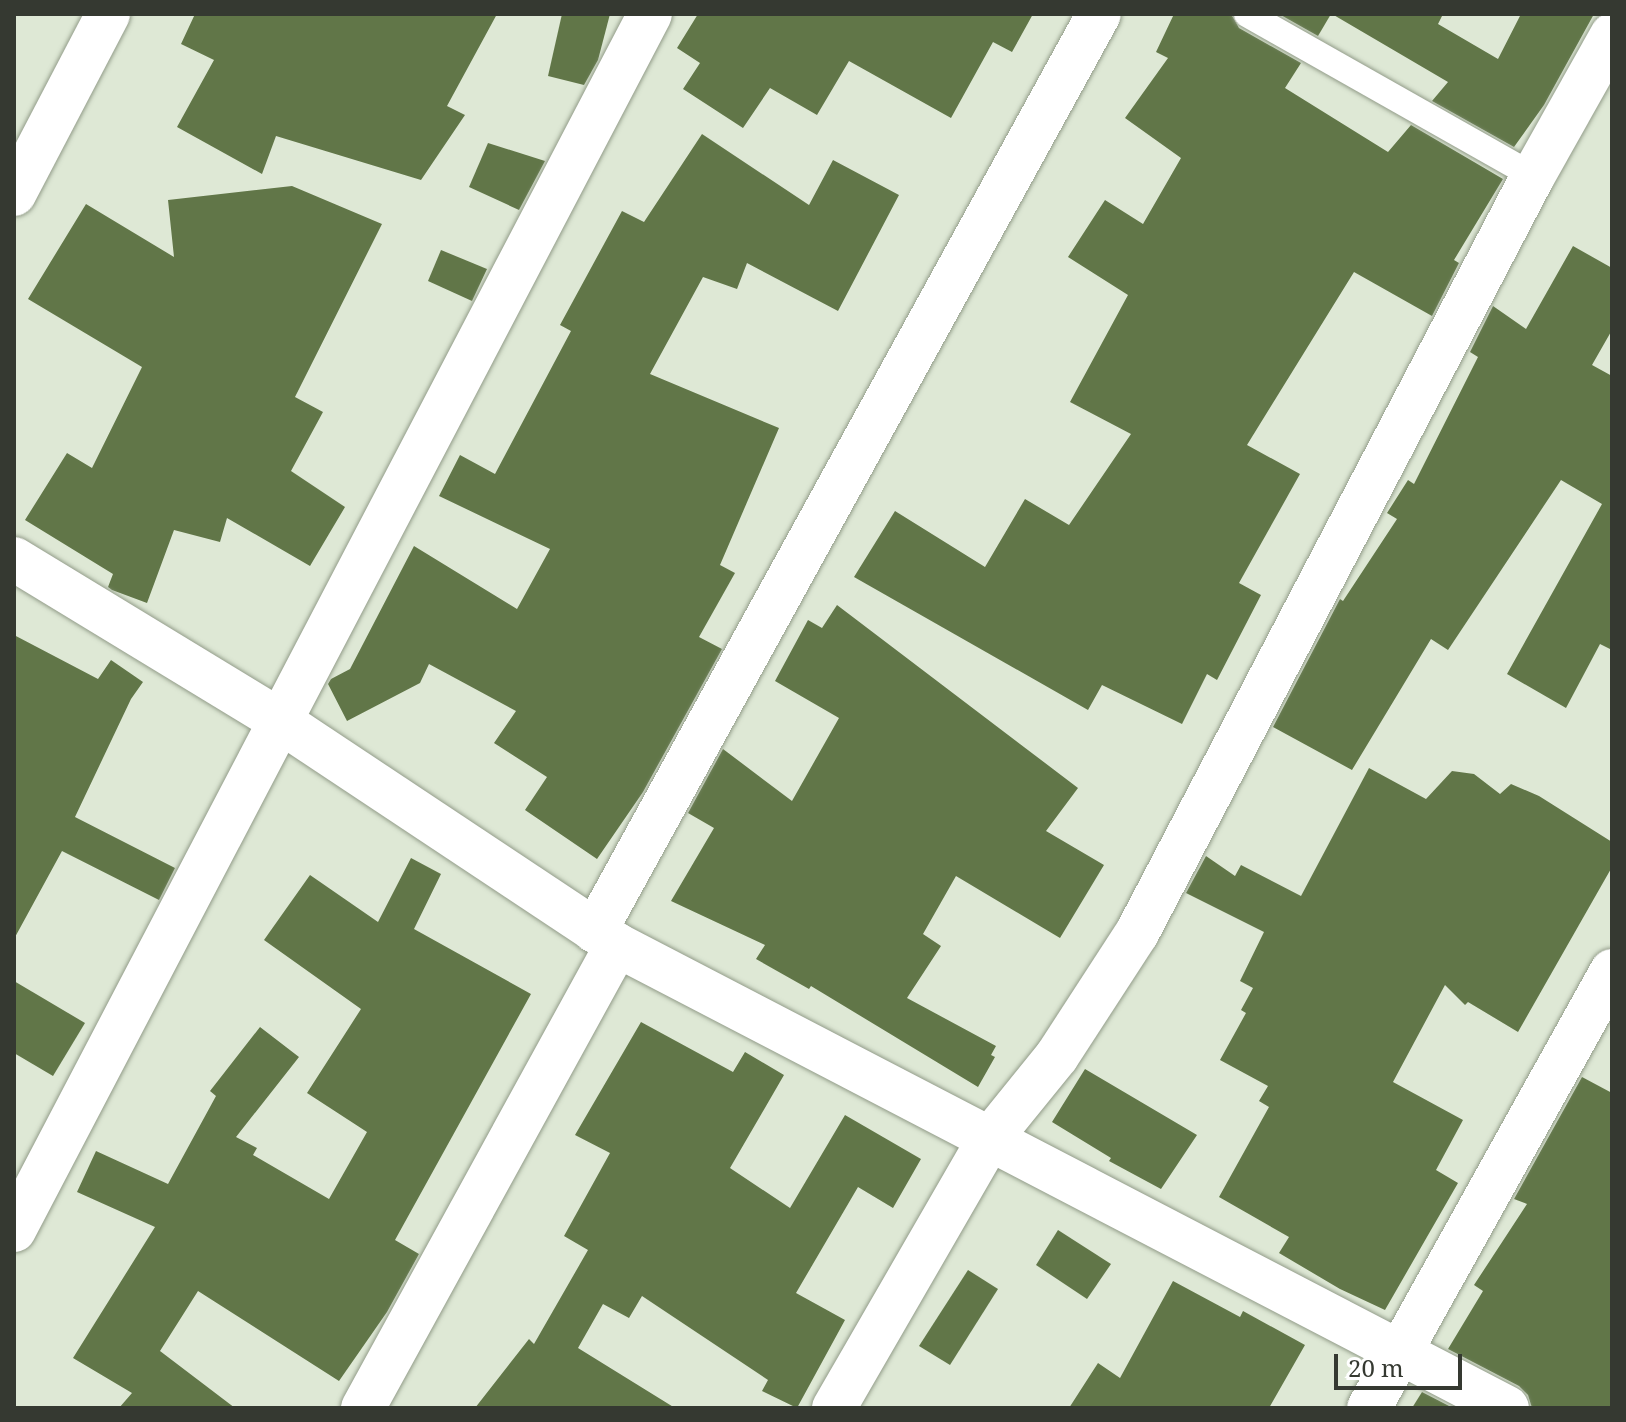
<!DOCTYPE html>
<html>
<head>
<meta charset="utf-8">
<style>
  body { margin:0 }
  #map { position:relative; width:1626px; height:1422px; overflow:hidden; background:#dee8d5; font-family:"Noto Serif",serif }
  div>[style] { position:absolute }
  .building>* { inset:0; background:#617648 }
  .roads { filter:drop-shadow(0 0 2px #929c89) drop-shadow(0 0 2px #929c89) }
  .lane>* { height:26px; margin:-13px; padding:0 13px; transform-origin:13px; border-radius:13px; background:#fff }
  .street>* { height:44px; margin:-22px; padding:0 22px; transform-origin:22px; border-radius:22px; background:#fff }
  span { translate:-50% -50%; white-space:nowrap; text-align:center; line-height:1.15; -webkit-text-stroke:8px #fff; paint-order:stroke }
  .frame { position:absolute; inset:0; border:16px solid #353931; pointer-events:none }
  .scale { position:absolute; left:1334px; top:1354px; width:128px; height:36px; box-sizing:border-box; border:4px solid #353931; border-top:0; padding-left:10px; font-size:24px; line-height:28px; white-space:nowrap; color:#353931; -webkit-text-stroke:6px #fff; paint-order:stroke }
</style>
</head>
<body>
<div id="map">
  <div class="building">
    <div style="clip-path:polygon(195px 14px,497px 14px,447px 106px,465px 115px,421px 180px,276px 136px,262px 174px,177px 127px,214px 60px,181px 44px)"></div>
    <div style="clip-path:polygon(562px 14px,610px 14px,598px 60px,584px 85px,548px 76px)"></div>
    <div style="clip-path:polygon(698px 14px,1033px 14px,1012px 52px,993px 42px,951px 118px,849px 61px,817px 115px,770px 88px,743px 128px,683px 89px,700px 63px,677px 48px)"></div>
    <div style="clip-path:polygon(1174px 14px,1231px 14px,1239px 28px,1301px 63px,1285px 88px,1388px 152px,1411px 125px,1503px 179px,1454px 260px,1459px 263px,1432px 316px,1354px 272px,1247px 445px,1300px 474px,1239px 583px,1261px 595px,1217px 680px,1207px 674px,1182px 724px,1102px 685px,1088px 710px,854px 577px,895px 511px,985px 567px,1025px 499px,1069px 525px,1131px 434px,1070px 402px,1128px 295px,1068px 257px,1105px 200px,1143px 224px,1181px 158px,1125px 118px,1168px 58px,1156px 52px)"></div>
    <div style="clip-path:polygon(1279px 14px,1331px 14px,1318px 36px)"></div>
    <div style="clip-path:polygon(1332px 14px,1443px 14px,1438px 24px,1498px 59px,1521px 14px,1594px 14px,1544px 105px,1514px 147px,1432px 101px,1448px 82px)"></div>
    <div style="clip-path:polygon(702px 134px,809px 205px,833px 160px,899px 195px,838px 311px,747px 263px,737px 289px,703px 277px,650px 374px,779px 428px,720px 565px,735px 573px,699px 637px,722px 649px,643px 792px,597px 859px,525px 810px,547px 777px,494px 743px,516px 711px,429px 664px,420px 683px,347px 721px,328px 684px,331px 679px,350px 669px,414px 546px,517px 609px,550px 549px,439px 496px,460px 455px,495px 474px,571px 331px,560px 325px,622px 211px,644px 222px)"></div>
    <div style="clip-path:polygon(488px 143px,545px 161px,519px 210px,469px 187px)"></div>
    <div style="clip-path:polygon(292px 186px,382px 224px,295px 397px,323px 412px,291px 471px,345px 507px,310px 566px,227px 518px,220px 542px,174px 530px,147px 603px,112px 590px,108px 587px,113px 574px,25px 520px,67px 453px,92px 468px,142px 367px,28px 299px,86px 204px,174px 257px,168px 200px)"></div>
    <div style="clip-path:polygon(1573px 246px,1612px 268px,1612px 330px,1592px 365px,1612px 376px,1612px 650px,1600px 644px,1566px 708px,1507px 674px,1602px 504px,1561px 480px,1448px 650px,1431px 639px,1352px 770px,1273px 727px,1340px 599px,1343px 601px,1397px 519px,1387px 513px,1408px 480px,1414px 484px,1478px 357px,1470px 352px,1493px 306px,1526px 329px)"></div>
    <div style="clip-path:polygon(441px 250px,487px 269px,472px 301px,428px 281px)"></div>
    <div style="clip-path:polygon(837px 605px,1078px 788px,1046px 831px,1104px 865px,1060px 938px,956px 876px,923px 934px,941px 946px,907px 998px,996px 1046px,991px 1055px,995px 1057px,978px 1087px,811px 986px,809px 989px,756px 959px,765px 945px,671px 901px,714px 828px,688px 813px,723px 749px,792px 801px,839px 718px,775px 681px,808px 620px,822px 628px)"></div>
    <div style="clip-path:polygon(14px 635px,98px 679px,111px 660px,143px 682px,131px 699px,75px 817px,175px 868px,159px 900px,62px 851px,14px 939px)"></div>
    <div style="clip-path:polygon(1369px 768px,1426px 799px,1452px 771px,1474px 774px,1500px 794px,1511px 784px,1539px 796px,1612px 842px,1612px 867px,1518px 1032px,1468px 1002px,1465px 1005px,1445px 985px,1393px 1082px,1463px 1120px,1436px 1170px,1458px 1183px,1385px 1310px,1340px 1289px,1279px 1253px,1289px 1237px,1219px 1197px,1269px 1107px,1259px 1101px,1268px 1086px,1220px 1060px,1246px 1013px,1241px 1010px,1253px 988px,1240px 981px,1264px 932px,1186px 893px,1206px 856px,1235px 876px,1241px 865px,1301px 896px)"></div>
    <div style="clip-path:polygon(411px 858px,441px 874px,414px 929px,531px 994px,395px 1240px,419px 1254px,387px 1312px,339px 1381px,198px 1291px,160px 1351px,235px 1408px,119px 1408px,132px 1393px,73px 1358px,155px 1227px,77px 1192px,96px 1151px,168px 1184px,216px 1096px,210px 1091px,260px 1027px,299px 1057px,236px 1137px,257px 1148px,253px 1155px,329px 1199px,367px 1132px,307px 1093px,361px 1009px,264px 940px,310px 875px,378px 922px)"></div>
    <div style="clip-path:polygon(14px 981px,85px 1023px,53px 1076px,14px 1053px)"></div>
    <div style="clip-path:polygon(641px 1022px,733px 1072px,745px 1052px,784px 1075px,730px 1168px,790px 1208px,845px 1115px,921px 1159px,893px 1208px,858px 1187px,796px 1293px,845px 1320px,797px 1408px,762px 1391px,768px 1380px,642px 1296px,629px 1318px,603px 1304px,578px 1348px,675px 1408px,475px 1408px,529px 1339px,534px 1344px,588px 1250px,564px 1236px,610px 1153px,575px 1135px)"></div>
    <div style="clip-path:polygon(1085px 1069px,1197px 1135px,1161px 1189px,1109px 1161px,1111px 1158px,1052px 1122px)"></div>
    <div style="clip-path:polygon(1582px 1077px,1612px 1093px,1612px 1408px,1532px 1408px,1528px 1395px,1519px 1386px,1448px 1349px,1483px 1291px,1474px 1285px,1527px 1204px,1514px 1199px)"></div>
    <div style="clip-path:polygon(1058px 1230px,1111px 1264px,1087px 1299px,1036px 1265px)"></div>
    <div style="clip-path:polygon(968px 1270px,998px 1289px,950px 1365px,919px 1346px)"></div>
    <div style="clip-path:polygon(1173px 1281px,1240px 1317px,1243px 1311px,1305px 1345px,1269px 1408px,1069px 1408px,1098px 1363px,1120px 1378px)"></div>
    <div style="clip-path:polygon(1422px 1392px,1453px 1408px,1412px 1408px)"></div>
  </div>
  <div class="roads">
    <div class="lane">
      <div style="left:1247px;top:14px;width:329px;rotate:29.5deg"></div>
    </div>
    <div class="street">
      <div style="left:14px;top:194px;width:203px;rotate:-62.4deg"></div>
      <div style="left:14px;top:559px;width:311px;rotate:31.3deg"></div>
      <div style="left:280px;top:721px;width:405px;rotate:33.6deg"></div>
      <div style="left:617px;top:945px;width:1003px;rotate:27.48deg"></div>
      <div style="left:595px;top:931px;width:1046px;rotate:-61.21deg"></div>
      <div style="left:14px;top:1230px;width:1372px;rotate:-62.39deg"></div>
      <div style="left:363px;top:1408px;width:528px;rotate:-61.25deg"></div>
      <div style="left:834px;top:1408px;width:310px;rotate:-60deg"></div>
      <div style="left:989px;top:1140px;width:108px;rotate:-51deg"></div>
      <div style="left:1057px;top:1056px;width:147px;rotate:-57deg"></div>
      <div style="left:1137px;top:933px;width:854px;rotate:-62.39deg"></div>
      <div style="left:1533px;top:176px;width:162px;rotate:-60.7deg"></div>
      <div style="left:1369px;top:1408px;width:500px;rotate:-60.92deg"></div>
    </div>
  </div>
  <div class="frame"></div>
  <div class="scale">20 m</div>
</div>
</body>
</html>
